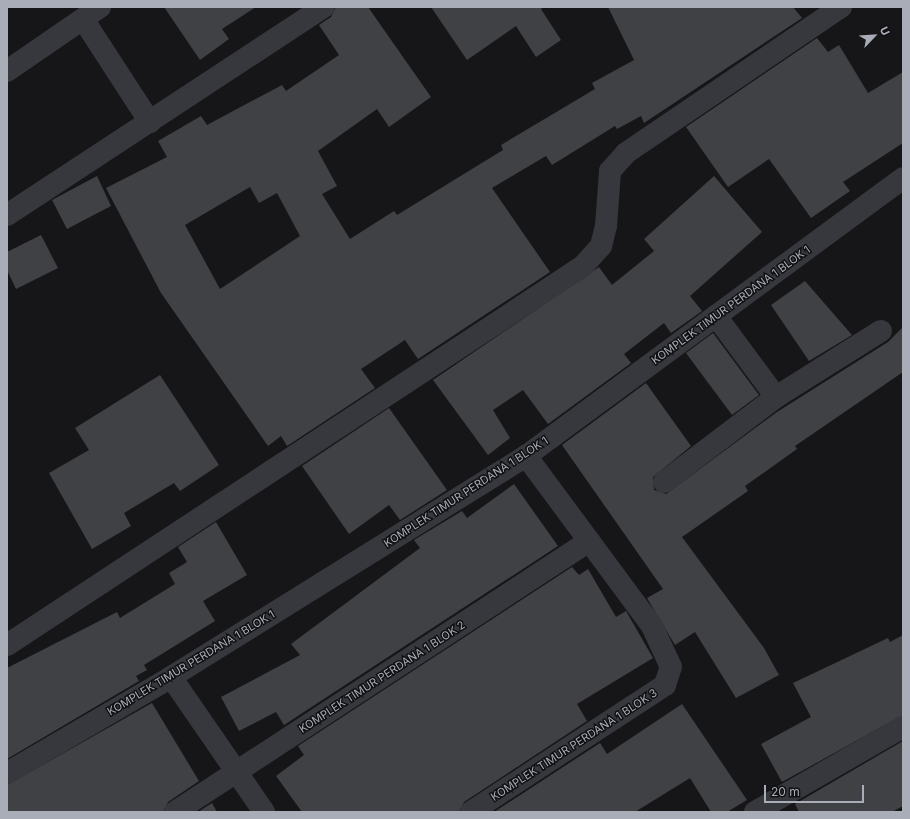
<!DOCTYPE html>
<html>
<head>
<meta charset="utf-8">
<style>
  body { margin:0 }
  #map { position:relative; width:910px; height:819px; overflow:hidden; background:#161618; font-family:Inter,sans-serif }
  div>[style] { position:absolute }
  .building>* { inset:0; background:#404145 }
  .minor>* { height:22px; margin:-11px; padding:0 11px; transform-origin:11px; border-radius:11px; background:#37383d }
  span { translate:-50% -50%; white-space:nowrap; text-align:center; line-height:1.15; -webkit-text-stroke:3px #111113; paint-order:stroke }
  .street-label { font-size:11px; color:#a8adb8 }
  .frame { position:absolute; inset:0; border:8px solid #a8adb8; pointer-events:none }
  .north { position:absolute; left:854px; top:16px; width:40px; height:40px; -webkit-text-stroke:3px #111113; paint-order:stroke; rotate:65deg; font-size:11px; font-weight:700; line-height:16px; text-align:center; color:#a8adb8 }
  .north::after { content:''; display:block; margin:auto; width:14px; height:18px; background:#a8adb8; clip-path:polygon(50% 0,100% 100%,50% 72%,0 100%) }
  .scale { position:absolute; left:764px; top:785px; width:100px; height:18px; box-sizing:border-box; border:2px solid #a8adb8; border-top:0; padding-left:5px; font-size:12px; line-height:14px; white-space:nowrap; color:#a8adb8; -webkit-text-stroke:3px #111113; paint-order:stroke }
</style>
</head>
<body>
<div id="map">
  <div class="building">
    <div style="clip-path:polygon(164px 7px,256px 7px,222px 29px,229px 39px,200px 60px)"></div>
    <div style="clip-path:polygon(evenodd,336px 7px,368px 7px,431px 97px,389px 127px,377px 109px,318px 151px,337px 186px,322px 194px,350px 239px,394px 211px,397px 215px,503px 150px,501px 145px,595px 89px,592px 83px,634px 60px,608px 7px,793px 7px,802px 18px,644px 123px,641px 116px,617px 129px,615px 126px,552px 165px,546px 156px,492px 188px,550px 272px,418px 359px,405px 340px,361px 369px,375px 388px,287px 446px,281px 436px,268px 446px,161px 293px,106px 188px,167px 157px,158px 141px,201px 116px,207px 125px,282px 85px,286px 91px,339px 55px,319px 25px,331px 17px,336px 7px,250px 187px,259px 203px,277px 193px,300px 236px,220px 289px,185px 225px,250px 187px)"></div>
    <div style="clip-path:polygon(431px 7px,544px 7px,541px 9px,561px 40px,536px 57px,516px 26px,467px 60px)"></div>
    <div style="clip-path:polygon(817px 38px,828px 52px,839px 45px,868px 93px,903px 72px,903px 143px,843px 182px,850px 191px,811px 218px,769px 159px,728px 187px,686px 127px)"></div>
    <div style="clip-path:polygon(97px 176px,111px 206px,67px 229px,52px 200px)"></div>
    <div style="clip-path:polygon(714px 176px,762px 232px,690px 296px,702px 311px,671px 333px,664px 323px,624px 354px,631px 363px,548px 424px,523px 390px,493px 410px,510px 438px,488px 455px,433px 380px,599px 267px,612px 285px,654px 251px,644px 239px)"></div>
    <div style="clip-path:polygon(41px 235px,58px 268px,16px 289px,7px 270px,7px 252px)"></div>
    <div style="clip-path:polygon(805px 281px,852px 335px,809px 361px,771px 305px)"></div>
    <div style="clip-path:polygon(903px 327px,903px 372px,795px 446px,797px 449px,745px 486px,748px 491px,682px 537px,764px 648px,779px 675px,736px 698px,695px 632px,675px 645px,647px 598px,663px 589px,562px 445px,646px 383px,691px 446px,653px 477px,654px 490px,666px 494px,777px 412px,888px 342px)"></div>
    <div style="clip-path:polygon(713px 333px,759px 395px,732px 415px,686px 353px)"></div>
    <div style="clip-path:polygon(160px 375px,219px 465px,180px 491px,174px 483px,124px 513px,131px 526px,92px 549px,49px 473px,89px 450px,75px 428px)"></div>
    <div style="clip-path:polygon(389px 408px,447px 490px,400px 520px,389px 505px,349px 534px,302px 466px)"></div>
    <div style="clip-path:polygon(514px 484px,558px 546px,284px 725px,276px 712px,239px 731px,221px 697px,300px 655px,291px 644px,420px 548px,414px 540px,462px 511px,467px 518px)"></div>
    <div style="clip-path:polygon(216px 522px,247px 575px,203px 601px,215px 621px,144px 665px,147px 670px,136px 676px,139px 681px,7px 759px,7px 668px,117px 612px,120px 618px,175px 584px,169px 573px,187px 562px,178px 547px)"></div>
    <div style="clip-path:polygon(572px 567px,579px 575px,588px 569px,616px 617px,626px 611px,653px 658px,577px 704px,587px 721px,464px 802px,459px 812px,302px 812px,276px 776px,304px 755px,298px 746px)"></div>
    <div style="clip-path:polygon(903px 635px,903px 715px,782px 782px,761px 744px,811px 717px,793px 683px,888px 638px,890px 642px)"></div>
    <div style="clip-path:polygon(152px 703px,199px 781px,168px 802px,163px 812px,7px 812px,7px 785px)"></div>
    <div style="clip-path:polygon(682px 704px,747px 800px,727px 812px,711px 812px,690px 778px,635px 812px,494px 812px,600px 743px,607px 754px)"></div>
    <div style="clip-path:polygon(903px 741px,903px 806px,892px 812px,799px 812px,795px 804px)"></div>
    <div style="clip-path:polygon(212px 803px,217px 812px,198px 812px)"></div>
  </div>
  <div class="minor">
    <div style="left:83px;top:19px;width:123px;rotate:57deg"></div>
    <div style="left:7px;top:71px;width:113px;rotate:-34.5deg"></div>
    <div style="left:7px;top:215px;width:379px;rotate:-33.3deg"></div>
    <div style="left:716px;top:316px;width:101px;rotate:53.5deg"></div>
    <div style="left:664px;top:482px;width:141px;rotate:-37.2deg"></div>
    <div style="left:776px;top:397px;width:124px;rotate:-32.2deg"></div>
    <div style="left:7px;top:645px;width:690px;rotate:-33.34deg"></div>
    <div style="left:583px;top:266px;width:27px;rotate:-48deg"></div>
    <div style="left:601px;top:246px;width:21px;rotate:-76deg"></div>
    <div style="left:606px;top:226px;width:55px;rotate:-85.8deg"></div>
    <div style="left:610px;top:171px;width:24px;rotate:-48deg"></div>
    <div style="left:626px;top:153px;width:260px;rotate:-34.2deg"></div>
    <div style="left:171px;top:677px;width:164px;rotate:55.4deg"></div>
    <div style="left:7px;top:773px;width:190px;rotate:-30.3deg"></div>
    <div style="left:171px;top:677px;width:418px;rotate:-31.9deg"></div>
    <div style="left:526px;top:456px;width:468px;rotate:-36.4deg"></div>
    <div style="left:175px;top:812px;width:495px;rotate:-33.2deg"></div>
    <div style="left:471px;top:812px;width:232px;rotate:-33.2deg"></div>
    <div style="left:665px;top:685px;width:19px;rotate:-72deg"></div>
    <div style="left:671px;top:667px;width:45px;rotate:-114.9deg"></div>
    <div style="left:652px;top:626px;width:212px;rotate:-126.5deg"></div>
    <div style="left:755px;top:812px;width:171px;rotate:-29.9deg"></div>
  </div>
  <div class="street-label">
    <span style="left:731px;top:305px;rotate:-36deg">KOMPLEK TIMUR PERDANA 1 BLOK 1</span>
    <span style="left:466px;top:492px;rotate:-33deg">KOMPLEK TIMUR PERDANA 1 BLOK 1</span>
    <span style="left:191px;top:663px;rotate:-31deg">KOMPLEK TIMUR PERDANA 1 BLOK 1</span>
    <span style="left:382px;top:677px;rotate:-33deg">KOMPLEK TIMUR PERDANA 1 BLOK 2</span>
    <span style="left:574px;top:745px;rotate:-33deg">KOMPLEK TIMUR PERDANA 1 BLOK 3</span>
  </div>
  <div class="frame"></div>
  <div class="north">U</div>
  <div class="scale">20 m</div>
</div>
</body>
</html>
